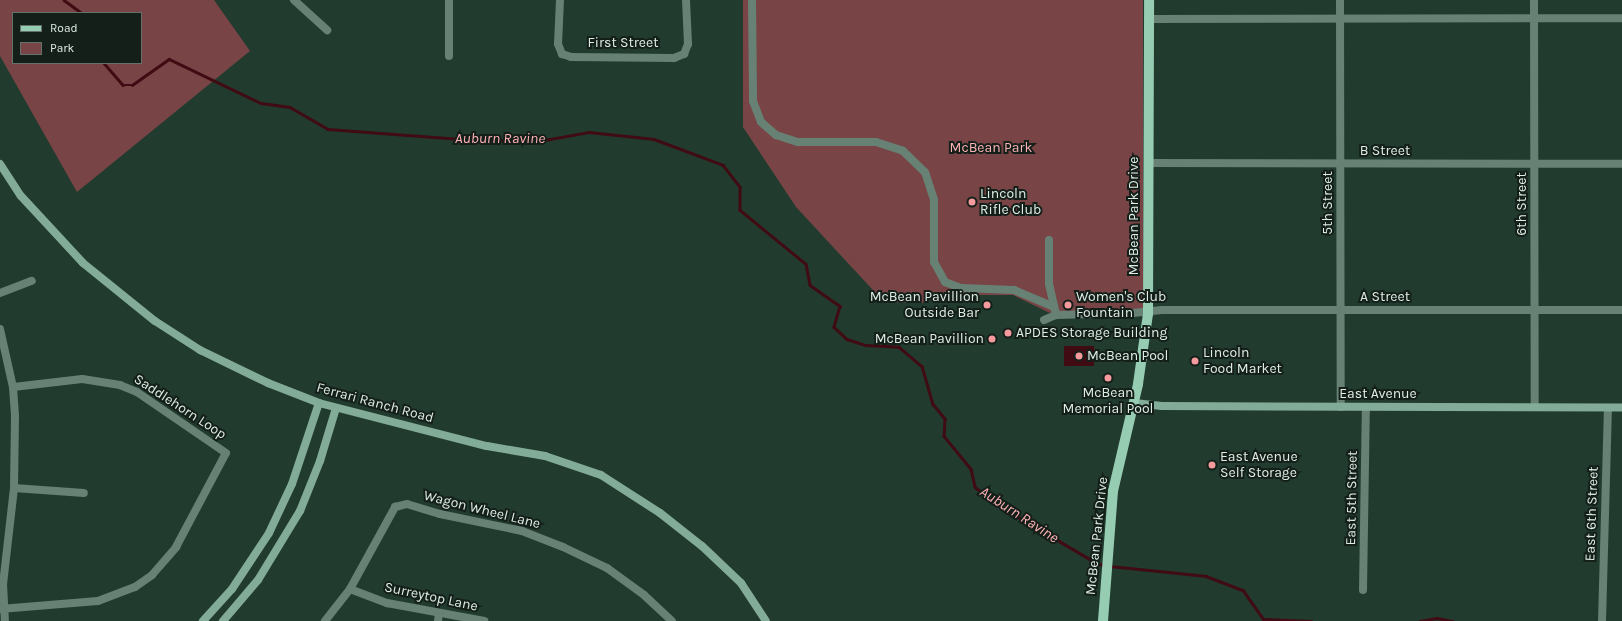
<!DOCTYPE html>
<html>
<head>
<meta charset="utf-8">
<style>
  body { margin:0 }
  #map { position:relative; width:1622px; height:621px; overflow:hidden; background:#223b2f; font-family:Karla,sans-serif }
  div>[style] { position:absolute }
  .green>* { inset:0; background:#794446 }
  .water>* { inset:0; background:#400b13 }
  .stream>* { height:2.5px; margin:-1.25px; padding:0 1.25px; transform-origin:1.25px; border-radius:1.25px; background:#400b13 }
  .street>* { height:8px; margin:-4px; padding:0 4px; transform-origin:4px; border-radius:4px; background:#678174 }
  .secondary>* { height:8px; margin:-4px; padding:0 4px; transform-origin:4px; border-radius:4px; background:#82ac97 }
  .primary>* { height:10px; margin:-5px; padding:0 5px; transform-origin:5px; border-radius:5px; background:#96cdb2 }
  .dots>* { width:11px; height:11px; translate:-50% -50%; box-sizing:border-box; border:2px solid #141f1a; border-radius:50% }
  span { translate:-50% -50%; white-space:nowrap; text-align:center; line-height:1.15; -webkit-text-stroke:4px #141f1a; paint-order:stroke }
  .street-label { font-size:14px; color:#deede5 }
  .park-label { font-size:14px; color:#fdb1b3 }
  .poi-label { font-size:14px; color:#deede5 }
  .left { translate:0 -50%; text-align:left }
  .right { translate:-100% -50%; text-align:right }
  .water-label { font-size:15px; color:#feb2b4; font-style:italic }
  .legend { position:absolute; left:12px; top:12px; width:130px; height:52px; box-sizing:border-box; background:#141f1a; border:1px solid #65716b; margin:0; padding:5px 7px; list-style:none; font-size:12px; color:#deede5 }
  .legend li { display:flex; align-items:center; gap:8px; height:20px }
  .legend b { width:20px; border:1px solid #65716b }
</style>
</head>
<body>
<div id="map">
  <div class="green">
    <div style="clip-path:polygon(evenodd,0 0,214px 0,250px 51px,77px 192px,0 56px,0 0,13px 13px,141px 13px,141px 63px,13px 63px,13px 13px)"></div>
    <div style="clip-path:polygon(743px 0,1143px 0,1143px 313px,1054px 315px,1013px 295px,942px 295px,928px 300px,928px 303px,884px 302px,796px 207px,743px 127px)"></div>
  </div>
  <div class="water">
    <div style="clip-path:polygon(1064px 346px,1094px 346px,1094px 366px,1064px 366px)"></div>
  </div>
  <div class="stream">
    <div style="left:64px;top:0;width:22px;rotate:36deg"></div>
    <div style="left:104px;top:63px;width:29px;rotate:49deg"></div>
    <div style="left:123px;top:85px;width:9px"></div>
    <div style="left:132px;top:85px;width:45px;rotate:-35.1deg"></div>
    <div style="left:169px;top:59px;width:102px;rotate:25.6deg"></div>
    <div style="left:261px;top:103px;width:29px;rotate:8deg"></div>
    <div style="left:290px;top:107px;width:44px;rotate:30.1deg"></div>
    <div style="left:328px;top:129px;width:146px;rotate:4.3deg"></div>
    <div style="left:474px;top:140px;width:65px;rotate:0.9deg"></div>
    <div style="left:539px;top:141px;width:51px;rotate:-10.2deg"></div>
    <div style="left:589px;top:132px;width:65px;rotate:6.1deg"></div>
    <div style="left:654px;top:139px;width:74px;rotate:20.6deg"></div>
    <div style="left:723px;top:165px;width:28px;rotate:52deg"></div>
    <div style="left:740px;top:187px;width:23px;rotate:90deg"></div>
    <div style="left:740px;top:210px;width:85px;rotate:39.3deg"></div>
    <div style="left:806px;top:264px;width:21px;rotate:79deg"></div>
    <div style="left:810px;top:285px;width:37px;rotate:35deg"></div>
    <div style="left:840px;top:306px;width:22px;rotate:106deg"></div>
    <div style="left:834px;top:327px;width:18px;rotate:43deg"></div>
    <div style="left:847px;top:339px;width:20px;rotate:18deg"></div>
    <div style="left:866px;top:345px;width:33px;rotate:3deg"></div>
    <div style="left:899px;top:347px;width:30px;rotate:40deg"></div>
    <div style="left:922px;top:366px;width:40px;rotate:74deg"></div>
    <div style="left:933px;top:404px;width:19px;rotate:51deg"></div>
    <div style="left:945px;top:419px;width:17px;rotate:93deg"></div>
    <div style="left:944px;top:436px;width:43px;rotate:50.7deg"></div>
    <div style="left:971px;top:469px;width:18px;rotate:77deg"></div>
    <div style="left:975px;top:487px;width:29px;rotate:38deg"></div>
    <div style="left:998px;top:505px;width:116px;rotate:30.5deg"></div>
    <div style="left:1098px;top:564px;width:7px;rotate:8deg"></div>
    <div style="left:1110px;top:566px;width:97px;rotate:5.9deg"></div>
    <div style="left:1206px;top:576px;width:40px;rotate:21deg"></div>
    <div style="left:1243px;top:590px;width:35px;rotate:55deg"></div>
    <div style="left:1263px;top:619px;width:48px;rotate:2.4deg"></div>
    <div style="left:1420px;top:621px;width:17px;rotate:-10deg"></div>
    <div style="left:1437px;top:618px;width:16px;rotate:11deg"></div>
  </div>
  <div class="street">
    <div style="left:294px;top:0;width:45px;rotate:42.3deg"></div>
    <div style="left:449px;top:0;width:56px;rotate:90deg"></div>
    <div style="left:560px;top:0;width:44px;rotate:92.6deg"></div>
    <div style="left:558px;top:44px;width:11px;rotate:68deg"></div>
    <div style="left:562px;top:54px;width:9px;rotate:18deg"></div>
    <div style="left:571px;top:57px;width:103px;rotate:0.6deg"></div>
    <div style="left:674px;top:58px;width:11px;rotate:-22deg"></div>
    <div style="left:684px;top:54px;width:11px;rotate:-68deg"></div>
    <div style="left:688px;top:44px;width:44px;rotate:-92.6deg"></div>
    <div style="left:752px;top:0;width:101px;rotate:89.4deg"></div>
    <div style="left:753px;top:101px;width:22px;rotate:69deg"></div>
    <div style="left:761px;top:122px;width:20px;rotate:41deg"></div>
    <div style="left:776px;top:135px;width:23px;rotate:18deg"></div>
    <div style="left:798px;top:142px;width:78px"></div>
    <div style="left:876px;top:142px;width:28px;rotate:18deg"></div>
    <div style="left:903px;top:151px;width:30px;rotate:44deg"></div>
    <div style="left:925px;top:172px;width:29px;rotate:72deg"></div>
    <div style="left:934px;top:200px;width:62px;rotate:90deg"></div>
    <div style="left:934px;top:262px;width:23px;rotate:61deg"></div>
    <div style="left:945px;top:282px;width:17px;rotate:21deg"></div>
    <div style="left:961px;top:288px;width:53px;rotate:2.2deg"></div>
    <div style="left:1014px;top:290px;width:43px;rotate:23deg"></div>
    <div style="left:1340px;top:0;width:407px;rotate:89.9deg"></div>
    <div style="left:1534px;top:0;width:407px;rotate:89.9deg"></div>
    <div style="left:1149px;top:19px;width:473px;rotate:-0.1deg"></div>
    <div style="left:1149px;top:163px;width:473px;rotate:0.1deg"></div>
    <div style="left:1049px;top:240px;width:44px;rotate:90deg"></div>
    <div style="left:1049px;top:284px;width:32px;rotate:77deg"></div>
    <div style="left:1056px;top:315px;width:77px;rotate:-1.5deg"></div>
    <div style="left:1133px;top:313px;width:29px;rotate:-6deg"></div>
    <div style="left:1162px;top:310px;width:460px"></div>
    <div style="left:0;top:293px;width:34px;rotate:-21deg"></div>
    <div style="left:1044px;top:320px;width:13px;rotate:-23deg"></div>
    <div style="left:0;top:329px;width:59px;rotate:77.4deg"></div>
    <div style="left:13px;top:387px;width:30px;rotate:86deg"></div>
    <div style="left:15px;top:417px;width:71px;rotate:90.8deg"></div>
    <div style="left:14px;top:488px;width:97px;rotate:96.5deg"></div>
    <div style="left:3px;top:584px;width:37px;rotate:87deg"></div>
    <div style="left:14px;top:488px;width:70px;rotate:4.1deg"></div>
    <div style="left:350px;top:589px;width:40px;rotate:21deg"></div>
    <div style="left:387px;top:603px;width:99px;rotate:10.5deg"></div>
    <div style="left:1363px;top:590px;width:183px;rotate:-89.1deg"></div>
    <div style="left:0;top:609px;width:98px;rotate:-4.7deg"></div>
    <div style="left:98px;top:601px;width:40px;rotate:-21deg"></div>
    <div style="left:135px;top:587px;width:21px;rotate:-35deg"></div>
    <div style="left:152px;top:575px;width:37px;rotate:-49deg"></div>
    <div style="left:176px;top:547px;width:106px;rotate:-62deg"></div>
    <div style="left:226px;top:453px;width:108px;rotate:-145.6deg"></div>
    <div style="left:137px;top:392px;width:18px;rotate:-158deg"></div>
    <div style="left:120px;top:385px;width:38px;rotate:-171deg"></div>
    <div style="left:82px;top:379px;width:69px;rotate:173.4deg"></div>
    <div style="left:325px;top:621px;width:41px;rotate:-52deg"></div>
    <div style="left:350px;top:589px;width:94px;rotate:-61.2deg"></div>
    <div style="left:395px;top:507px;width:12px;rotate:-14deg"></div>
    <div style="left:407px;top:504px;width:34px;rotate:17deg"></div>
    <div style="left:440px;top:514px;width:84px;rotate:11.7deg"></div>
    <div style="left:522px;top:531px;width:44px;rotate:21.3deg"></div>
    <div style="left:563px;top:547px;width:49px;rotate:25.5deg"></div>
    <div style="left:607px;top:568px;width:46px;rotate:36.1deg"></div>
    <div style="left:644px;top:595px;width:38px;rotate:43deg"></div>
    <div style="left:438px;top:621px;width:8px;rotate:-83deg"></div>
    <div style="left:1602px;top:621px;width:213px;rotate:-88.4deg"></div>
  </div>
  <div class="secondary">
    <div style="left:0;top:164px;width:38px;rotate:57deg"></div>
    <div style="left:21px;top:196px;width:91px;rotate:47.2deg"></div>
    <div style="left:83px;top:263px;width:92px;rotate:38.9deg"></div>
    <div style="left:155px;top:321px;width:54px;rotate:32.8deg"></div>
    <div style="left:200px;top:350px;width:76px;rotate:25.9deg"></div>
    <div style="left:268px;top:383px;width:55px;rotate:21.4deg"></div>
    <div style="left:319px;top:403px;width:173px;rotate:14.4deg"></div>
    <div style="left:487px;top:446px;width:59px;rotate:9.8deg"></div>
    <div style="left:545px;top:456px;width:59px;rotate:18.7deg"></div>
    <div style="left:601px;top:475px;width:70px;rotate:32.8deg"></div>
    <div style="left:660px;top:513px;width:53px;rotate:38.2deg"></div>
    <div style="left:702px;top:546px;width:54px;rotate:43.5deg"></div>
    <div style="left:741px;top:583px;width:45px;rotate:56.7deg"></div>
    <div style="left:1134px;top:403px;width:28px;rotate:6deg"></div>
    <div style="left:1162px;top:406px;width:460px;rotate:0.2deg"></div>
    <div style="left:203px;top:621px;width:43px;rotate:-47.8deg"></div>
    <div style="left:232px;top:589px;width:67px;rotate:-56.5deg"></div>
    <div style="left:269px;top:533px;width:54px;rotate:-64.9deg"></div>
    <div style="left:292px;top:484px;width:85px;rotate:-71.6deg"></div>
    <div style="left:223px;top:621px;width:54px;rotate:-49.5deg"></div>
    <div style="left:258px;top:580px;width:81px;rotate:-58.7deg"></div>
    <div style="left:300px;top:511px;width:54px;rotate:-68.2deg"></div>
    <div style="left:320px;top:461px;width:55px;rotate:-73.2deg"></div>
  </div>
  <div class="primary">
    <div style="left:1103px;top:621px;width:130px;rotate:-85.6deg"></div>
    <div style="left:1113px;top:491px;width:110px;rotate:-76.8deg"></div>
    <div style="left:1138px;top:384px;width:71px;rotate:-81.9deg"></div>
    <div style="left:1148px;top:314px;width:314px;rotate:-89.8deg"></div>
  </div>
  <div class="dots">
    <div style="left:972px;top:202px;background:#f59b9e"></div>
    <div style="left:987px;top:305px;background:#f59b9e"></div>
    <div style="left:1068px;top:305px;background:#f59b9e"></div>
    <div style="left:1008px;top:333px;background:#f59b9e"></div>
    <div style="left:992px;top:339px;background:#f59b9e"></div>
    <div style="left:1079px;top:356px;background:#f59b9e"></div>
    <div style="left:1195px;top:361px;background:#f59b9e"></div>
    <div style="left:1108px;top:378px;background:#f59b9e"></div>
    <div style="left:1212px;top:465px;background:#f59b9e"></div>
  </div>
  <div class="street-label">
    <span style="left:623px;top:43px">First Street</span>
    <span style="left:1385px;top:151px">B Street</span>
    <span style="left:1328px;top:203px;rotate:-90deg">5th Street</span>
    <span style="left:1522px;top:204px;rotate:-90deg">6th Street</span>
    <span style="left:1134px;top:216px;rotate:-90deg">McBean Park Drive</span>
    <span style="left:1385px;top:297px">A Street</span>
    <span style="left:1378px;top:394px">East Avenue</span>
    <span style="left:375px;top:403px;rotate:15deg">Ferrari Ranch Road</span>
    <span style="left:180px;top:407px;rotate:33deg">Saddlehorn Loop</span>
    <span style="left:1352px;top:498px;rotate:-89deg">East 5th Street</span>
    <span style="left:482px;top:510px;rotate:14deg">Wagon Wheel Lane</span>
    <span style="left:1592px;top:514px;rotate:-88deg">East 6th Street</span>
    <span style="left:1097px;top:536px;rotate:-84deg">McBean Park Drive</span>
    <span style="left:431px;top:597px;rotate:12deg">Surreytop Lane</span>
  </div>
  <div class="park-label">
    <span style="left:991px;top:148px">McBean Park</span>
  </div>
  <div class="poi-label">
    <span class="left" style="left:980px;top:202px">Lincoln<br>Rifle Club</span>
    <span class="right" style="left:979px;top:305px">McBean Pavillion<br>Outside Bar</span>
    <span class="left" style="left:1076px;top:305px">Women's Club<br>Fountain</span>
    <span class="left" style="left:1016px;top:333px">APDES Storage Building</span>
    <span class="right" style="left:984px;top:339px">McBean Pavillion</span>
    <span class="left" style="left:1203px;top:361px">Lincoln<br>Food Market</span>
    <span class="left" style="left:1087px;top:356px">McBean Pool</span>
    <span style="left:1108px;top:401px">McBean<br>Memorial Pool</span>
    <span class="left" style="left:1220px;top:465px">East Avenue<br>Self Storage</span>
  </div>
  <div class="water-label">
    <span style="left:500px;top:139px">Auburn Ravine</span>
    <span style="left:1019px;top:515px;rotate:33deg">Auburn Ravine</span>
  </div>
  <ul class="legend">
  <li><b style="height:5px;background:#96cdb2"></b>Road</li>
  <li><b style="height:11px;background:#794446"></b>Park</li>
  </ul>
</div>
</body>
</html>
